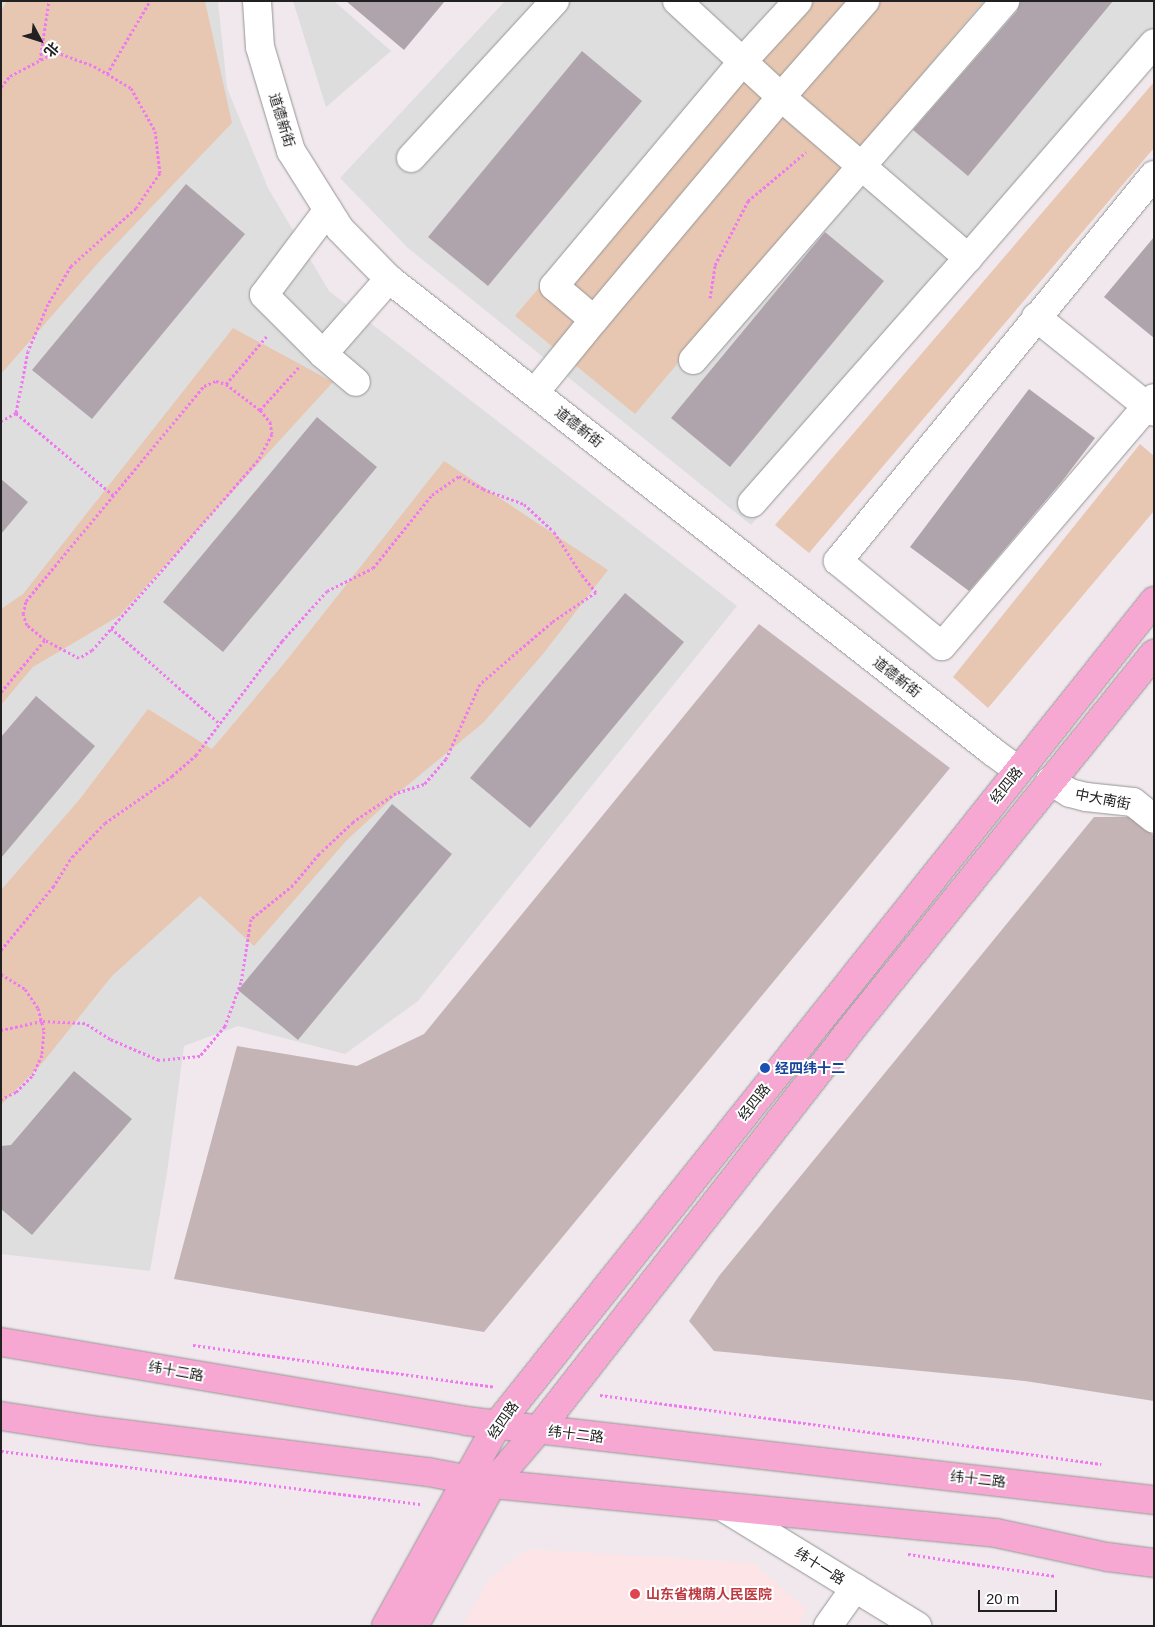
<!DOCTYPE html>
<html>
<head>
<meta charset="utf-8">
<style>
  body { margin:0 }
  #map { position:relative; width:1155px; height:1627px; overflow:hidden; background:#f0e8ec; font-family:Helvetica,"Noto Sans SC",sans-serif }
  div>[style] { position:absolute }
  .residential>* { inset:0; background:#dfdedf }
  .education>* { inset:0; background:#fde4e7 }
  .construction>* { inset:0; background:#c5b4b6 }
  .grass>* { inset:0; background:#e7c7b2 }
  .parking>* { inset:0; background:#ddd }
  .building>* { inset:0; background:#afa4ab }
  .path>* { height:3px; margin-top:-1.5px; transform-origin:0; background:repeating-linear-gradient(90deg,#f078f1 0 2.5px,transparent 0 5px) }
  .roads { filter:drop-shadow(0 0 1px #959595) drop-shadow(0 0 1px #959595) }
  .minor>* { height:28px; margin:-14px; padding:0 14px; transform-origin:14px; border-radius:14px; background:#fff }
  .major>* { height:28px; margin:-14px; padding:0 14px; transform-origin:14px; border-radius:14px; background:#f6a7d2 }
  .dots>* { width:14px; height:14px; translate:-50% -50%; box-sizing:border-box; border:2px solid #fff; border-radius:50% }
  span { translate:-50% -50%; white-space:nowrap; text-align:center; line-height:1.15; -webkit-text-stroke:4px #fff; paint-order:stroke }
  .street-label { font-size:14px; color:#212121 }
  .transit-label { font-size:14px; color:#164399; font-weight:700 }
  .left { translate:0 -50%; text-align:left }
  .health-label { font-size:14px; color:#be3a42; font-weight:700 }
  .frame { position:absolute; inset:0; border:2px solid #212121; pointer-events:none }
  .north { position:absolute; left:15px; top:15px; width:50px; height:50px; -webkit-text-stroke:4px #fff; paint-order:stroke; rotate:130deg; font-size:14px; font-weight:700; line-height:20px; text-align:center; color:#212121 }
  .north::after { content:''; display:block; margin:auto; width:18px; height:22px; background:#212121; clip-path:polygon(50% 0,100% 100%,50% 72%,0 100%) }
  .scale { position:absolute; left:978px; top:1590px; width:79px; height:22px; box-sizing:border-box; border:2px solid #212121; border-top:0; padding-left:6px; font-size:15px; line-height:18px; white-space:nowrap; color:#212121; -webkit-text-stroke:4px #fff; paint-order:stroke }
</style>
</head>
<body>
<div id="map">
  <div class="residential">
    <div style="clip-path:polygon(1px 1px,218px 1px,227px 88px,268px 188px,329px 291px,737px 606px,418px 1001px,345px 1054px,238px 1026px,184px 1046px,167px 1173px,150px 1271px,1px 1254px)"></div>
    <div style="clip-path:polygon(505px 1px,1154px 1px,1154px 56px,1062px 170px,751px 525px,408px 248px,340px 178px)"></div>
  </div>
  <div class="education">
    <div style="clip-path:polygon(528px 1549px,753px 1563px,807px 1610px,798px 1626px,462px 1626px,489px 1579px)"></div>
  </div>
  <div class="construction">
    <div style="clip-path:polygon(759px 624px,950px 768px,484px 1332px,174px 1279px,237px 1046px,357px 1066px,424px 1034px)"></div>
    <div style="clip-path:polygon(1094px 817px,1131px 817px,1154px 836px,1154px 1401px,1025px 1381px,714px 1351px,689px 1321px,719px 1276px)"></div>
  </div>
  <div class="grass">
    <div style="clip-path:polygon(7px 1px,205px 1px,232px 123px,99px 262px,1px 374px,1px 11px)"></div>
    <div style="clip-path:polygon(782px 1px,984px 1px,635px 414px,515px 316px)"></div>
    <div style="clip-path:polygon(1154px 82px,1154px 148px,809px 553px,775px 525px)"></div>
    <div style="clip-path:polygon(233px 328px,333px 382px,119px 616px,33px 667px,1px 705px,1px 609px,23px 594px)"></div>
    <div style="clip-path:polygon(1140px 444px,1154px 456px,1154px 511px,988px 708px,953px 677px)"></div>
    <div style="clip-path:polygon(444px 461px,608px 570px,543px 654px,483px 723px,398px 793px,347px 840px,254px 946px,200px 896px,112px 976px,44px 1061px,1px 1105px,1px 890px,79px 800px,148px 709px,212px 749px,286px 661px)"></div>
  </div>
  <div class="parking">
    <div style="clip-path:polygon(293px 1px,334px 1px,391px 51px,326px 107px)"></div>
  </div>
  <div class="building">
    <div style="clip-path:polygon(346px 1px,445px 1px,404px 50px)"></div>
    <div style="clip-path:polygon(1020px 1px,1113px 1px,968px 176px,913px 130px,1017px 11px)"></div>
    <div style="clip-path:polygon(582px 51px,642px 101px,488px 286px,428px 237px)"></div>
    <div style="clip-path:polygon(186px 184px,245px 234px,92px 419px,32px 370px)"></div>
    <div style="clip-path:polygon(825px 232px,884px 281px,730px 467px,671px 418px)"></div>
    <div style="clip-path:polygon(1154px 237px,1154px 338px,1104px 297px)"></div>
    <div style="clip-path:polygon(1029px 389px,1095px 438px,1063px 480px,969px 591px,910px 547px)"></div>
    <div style="clip-path:polygon(317px 417px,377px 467px,223px 652px,163px 602px)"></div>
    <div style="clip-path:polygon(1px 479px,28px 502px,1px 534px)"></div>
    <div style="clip-path:polygon(625px 593px,684px 642px,530px 828px,470px 778px)"></div>
    <div style="clip-path:polygon(36px 696px,95px 746px,1px 858px,1px 737px)"></div>
    <div style="clip-path:polygon(392px 804px,452px 854px,298px 1040px,238px 990px)"></div>
    <div style="clip-path:polygon(74px 1071px,132px 1119px,32px 1235px,1px 1209px,1px 1146px,11px 1145px)"></div>
  </div>
  <div class="path">
    <div style="left:40px;top:60px;width:60px;rotate:-81.3deg"></div>
    <div style="left:107px;top:74px;width:85px;rotate:-59.5deg"></div>
    <div style="left:1px;top:87px;width:14px;rotate:-51deg"></div>
    <div style="left:10px;top:76px;width:52px;rotate:-27.6deg"></div>
    <div style="left:56px;top:52px;width:40px;rotate:20.2deg"></div>
    <div style="left:94px;top:66px;width:43px;rotate:30.7deg"></div>
    <div style="left:131px;top:88px;width:49px;rotate:60.8deg"></div>
    <div style="left:155px;top:131px;width:42px;rotate:83.2deg"></div>
    <div style="left:160px;top:173px;width:42px;rotate:124.4deg"></div>
    <div style="left:136px;top:208px;width:87px;rotate:138.3deg"></div>
    <div style="left:71px;top:266px;width:44px;rotate:121.2deg"></div>
    <div style="left:48px;top:304px;width:51px;rotate:113.1deg"></div>
    <div style="left:28px;top:351px;width:63px;rotate:101deg"></div>
    <div style="left:16px;top:413px;width:17px;rotate:152deg"></div>
    <div style="left:710px;top:298px;width:33px;rotate:-81deg"></div>
    <div style="left:715px;top:265px;width:72px;rotate:-62.7deg"></div>
    <div style="left:748px;top:201px;width:76px;rotate:-40.2deg"></div>
    <div style="left:216px;top:381px;width:10px;rotate:17deg"></div>
    <div style="left:226px;top:384px;width:43px;rotate:37.4deg"></div>
    <div style="left:260px;top:410px;width:16px;rotate:50deg"></div>
    <div style="left:270px;top:422px;width:12px;rotate:81deg"></div>
    <div style="left:272px;top:434px;width:30px;rotate:118deg"></div>
    <div style="left:258px;top:460px;width:252px;rotate:131.1deg"></div>
    <div style="left:92px;top:650px;width:15px;rotate:148deg"></div>
    <div style="left:79px;top:658px;width:38px;rotate:-152deg"></div>
    <div style="left:45px;top:640px;width:23px;rotate:-140deg"></div>
    <div style="left:27px;top:625px;width:12px;rotate:-110deg"></div>
    <div style="left:23px;top:614px;width:13px;rotate:-77deg"></div>
    <div style="left:26px;top:601px;width:279px;rotate:-50.4deg"></div>
    <div style="left:204px;top:386px;width:13px;rotate:-23deg"></div>
    <div style="left:226px;top:384px;width:63px;rotate:-49.5deg"></div>
    <div style="left:260px;top:410px;width:58px;rotate:-47.8deg"></div>
    <div style="left:16px;top:413px;width:127px;rotate:40.2deg"></div>
    <div style="left:111px;top:628px;width:144px;rotate:41.3deg"></div>
    <div style="left:1px;top:692px;width:68px;rotate:-49.8deg"></div>
    <div style="left:1px;top:950px;width:82px;rotate:-50.5deg"></div>
    <div style="left:53px;top:887px;width:36px;rotate:-58deg"></div>
    <div style="left:72px;top:857px;width:47px;rotate:-45.9deg"></div>
    <div style="left:105px;top:823px;width:82px;rotate:-35deg"></div>
    <div style="left:172px;top:776px;width:32px;rotate:-41deg"></div>
    <div style="left:196px;top:755px;width:143px;rotate:-53deg"></div>
    <div style="left:282px;top:641px;width:67px;rotate:-48deg"></div>
    <div style="left:327px;top:591px;width:51px;rotate:-26.6deg"></div>
    <div style="left:373px;top:568px;width:94px;rotate:-51.1deg"></div>
    <div style="left:432px;top:495px;width:33px;rotate:-35deg"></div>
    <div style="left:459px;top:476px;width:27px;rotate:28deg"></div>
    <div style="left:483px;top:489px;width:44px;rotate:20.1deg"></div>
    <div style="left:524px;top:504px;width:41px;rotate:43deg"></div>
    <div style="left:554px;top:532px;width:51px;rotate:56.9deg"></div>
    <div style="left:582px;top:575px;width:22px;rotate:51deg"></div>
    <div style="left:596px;top:592px;width:53px;rotate:145.7deg"></div>
    <div style="left:552px;top:622px;width:95px;rotate:139.3deg"></div>
    <div style="left:480px;top:684px;width:82px;rotate:114.4deg"></div>
    <div style="left:446px;top:759px;width:33px;rotate:131deg"></div>
    <div style="left:424px;top:784px;width:29px;rotate:162deg"></div>
    <div style="left:396px;top:793px;width:52px;rotate:146deg"></div>
    <div style="left:353px;top:822px;width:47px;rotate:136.7deg"></div>
    <div style="left:319px;top:854px;width:40px;rotate:130deg"></div>
    <div style="left:293px;top:885px;width:54px;rotate:141deg"></div>
    <div style="left:251px;top:919px;width:64px;rotate:99deg"></div>
    <div style="left:241px;top:982px;width:47px;rotate:110deg"></div>
    <div style="left:225px;top:1026px;width:39px;rotate:130deg"></div>
    <div style="left:200px;top:1056px;width:41px;rotate:174.4deg"></div>
    <div style="left:159px;top:1060px;width:53px;rotate:-156.8deg"></div>
    <div style="left:110px;top:1039px;width:30px;rotate:-147deg"></div>
    <div style="left:85px;top:1023px;width:43px;rotate:-177.3deg"></div>
    <div style="left:42px;top:1021px;width:42px;rotate:167.6deg"></div>
    <div style="left:1px;top:974px;width:28px;rotate:32deg"></div>
    <div style="left:25px;top:989px;width:23px;rotate:56deg"></div>
    <div style="left:38px;top:1008px;width:24px;rotate:75deg"></div>
    <div style="left:44px;top:1031px;width:24px;rotate:95deg"></div>
    <div style="left:42px;top:1055px;width:23px;rotate:115deg"></div>
    <div style="left:32px;top:1076px;width:23px;rotate:135deg"></div>
    <div style="left:16px;top:1092px;width:17px;rotate:155deg"></div>
    <div style="left:193px;top:1345px;width:304px;rotate:7.9deg"></div>
    <div style="left:600px;top:1395px;width:506px;rotate:7.84deg"></div>
    <div style="left:1px;top:1451px;width:424px;rotate:7.2deg"></div>
    <div style="left:908px;top:1554px;width:149px;rotate:8.5deg"></div>
  </div>
  <div class="roads">
    <div class="minor">
      <div style="left:257px;top:1px;width:46px;rotate:86.3deg"></div>
      <div style="left:260px;top:47px;width:109px;rotate:73.4deg"></div>
      <div style="left:291px;top:151px;width:92px;rotate:57.9deg"></div>
      <div style="left:340px;top:229px;width:70px;rotate:45.6deg"></div>
      <div style="left:389px;top:279px;width:767px;rotate:38.06deg"></div>
      <div style="left:993px;top:752px;width:31px;rotate:36deg"></div>
      <div style="left:677px;top:1px;width:142px;rotate:42.7deg"></div>
      <div style="left:781px;top:97px;width:247px;rotate:40.7deg"></div>
      <div style="left:798px;top:1px;width:81px;rotate:132.5deg"></div>
      <div style="left:743px;top:61px;width:294px;rotate:130deg"></div>
      <div style="left:554px;top:286px;width:52px;rotate:40.4deg"></div>
      <div style="left:594px;top:320px;width:291px;rotate:-50deg"></div>
      <div style="left:781px;top:97px;width:128px;rotate:-48.8deg"></div>
      <div style="left:411px;top:158px;width:213px;rotate:-47.5deg"></div>
      <div style="left:1154px;top:175px;width:499px;rotate:129.3deg"></div>
      <div style="left:838px;top:561px;width:134px;rotate:39.3deg"></div>
      <div style="left:942px;top:646px;width:326px;rotate:-49.5deg"></div>
      <div style="left:328px;top:210px;width:106px;rotate:127deg"></div>
      <div style="left:264px;top:295px;width:83px;rotate:45deg"></div>
      <div style="left:323px;top:354px;width:43px;rotate:40.3deg"></div>
      <div style="left:1036px;top:317px;width:151px;rotate:38.8deg"></div>
      <div style="left:323px;top:354px;width:100px;rotate:-48.7deg"></div>
      <div style="left:693px;top:360px;width:476px;rotate:-49deg"></div>
      <div style="left:535px;top:392px;width:93px;rotate:-50.7deg"></div>
      <div style="left:752px;top:503px;width:327px;rotate:-48.6deg"></div>
      <div style="left:968px;top:258px;width:284px;rotate:-49.1deg"></div>
      <div style="left:1050px;top:781px;width:23px;rotate:31deg"></div>
      <div style="left:1070px;top:793px;width:16px;rotate:14deg"></div>
      <div style="left:1086px;top:797px;width:47px;rotate:6.1deg"></div>
      <div style="left:1133px;top:802px;width:27px;rotate:39deg"></div>
      <div style="left:723px;top:1507px;width:228px;rotate:31.5deg"></div>
      <div style="left:828px;top:1626px;width:47px;rotate:-54.6deg"></div>
    </div>
    <div class="major">
      <div style="left:1px;top:1342px;width:472px;rotate:9.6deg"></div>
      <div style="left:466px;top:1421px;width:693px;rotate:6.55deg"></div>
      <div style="left:1px;top:1416px;width:91px;rotate:8.8deg"></div>
      <div style="left:91px;top:1430px;width:340px;rotate:7.1deg"></div>
      <div style="left:428px;top:1472px;width:65px;rotate:10.6deg"></div>
      <div style="left:492px;top:1484px;width:506px;rotate:5.55deg"></div>
      <div style="left:996px;top:1533px;width:114px;rotate:12.2deg"></div>
      <div style="left:1107px;top:1557px;width:47px;rotate:7.3deg"></div>
      <div style="left:386px;top:1626px;width:230px;rotate:-61.1deg"></div>
      <div style="left:497px;top:1425px;width:1054px;rotate:-51.43deg"></div>
      <div style="left:414px;top:1626px;width:162px;rotate:-61.2deg"></div>
      <div style="left:492px;top:1484px;width:72px;rotate:-49.5deg"></div>
      <div style="left:539px;top:1429px;width:496px;rotate:-52deg"></div>
      <div style="left:844px;top:1038px;width:494px;rotate:-51.1deg"></div>
    </div>
  </div>
  <div class="dots">
    <div style="left:765px;top:1068px;background:#1a4fb4"></div>
    <div style="left:635px;top:1594px;background:#e0444e"></div>
  </div>
  <div class="street-label">
    <span style="left:282px;top:120px;rotate:73deg">道德新街</span>
    <span style="left:579px;top:427px;rotate:38deg">道德新街</span>
    <span style="left:897px;top:677px;rotate:38deg">道德新街</span>
    <span style="left:1006px;top:785px;rotate:-51deg">经四路</span>
    <span style="left:1103px;top:799px;rotate:11deg">中大南街</span>
    <span style="left:754px;top:1102px;rotate:-52deg">经四路</span>
    <span style="left:176px;top:1371px;rotate:10deg">纬十二路</span>
    <span style="left:503px;top:1420px;rotate:-55deg">经四路</span>
    <span style="left:576px;top:1434px;rotate:7deg">纬十二路</span>
    <span style="left:978px;top:1479px;rotate:6deg">纬十二路</span>
    <span style="left:820px;top:1566px;rotate:32deg">纬十一路</span>
  </div>
  <div class="transit-label">
    <span class="left" style="left:775px;top:1068px">经四纬十二</span>
  </div>
  <div class="health-label">
    <span class="left" style="left:646px;top:1594px">山东省槐荫人民医院</span>
  </div>
  <div class="frame"></div>
  <div class="north">北</div>
  <div class="scale">20 m</div>
</div>
</body>
</html>
